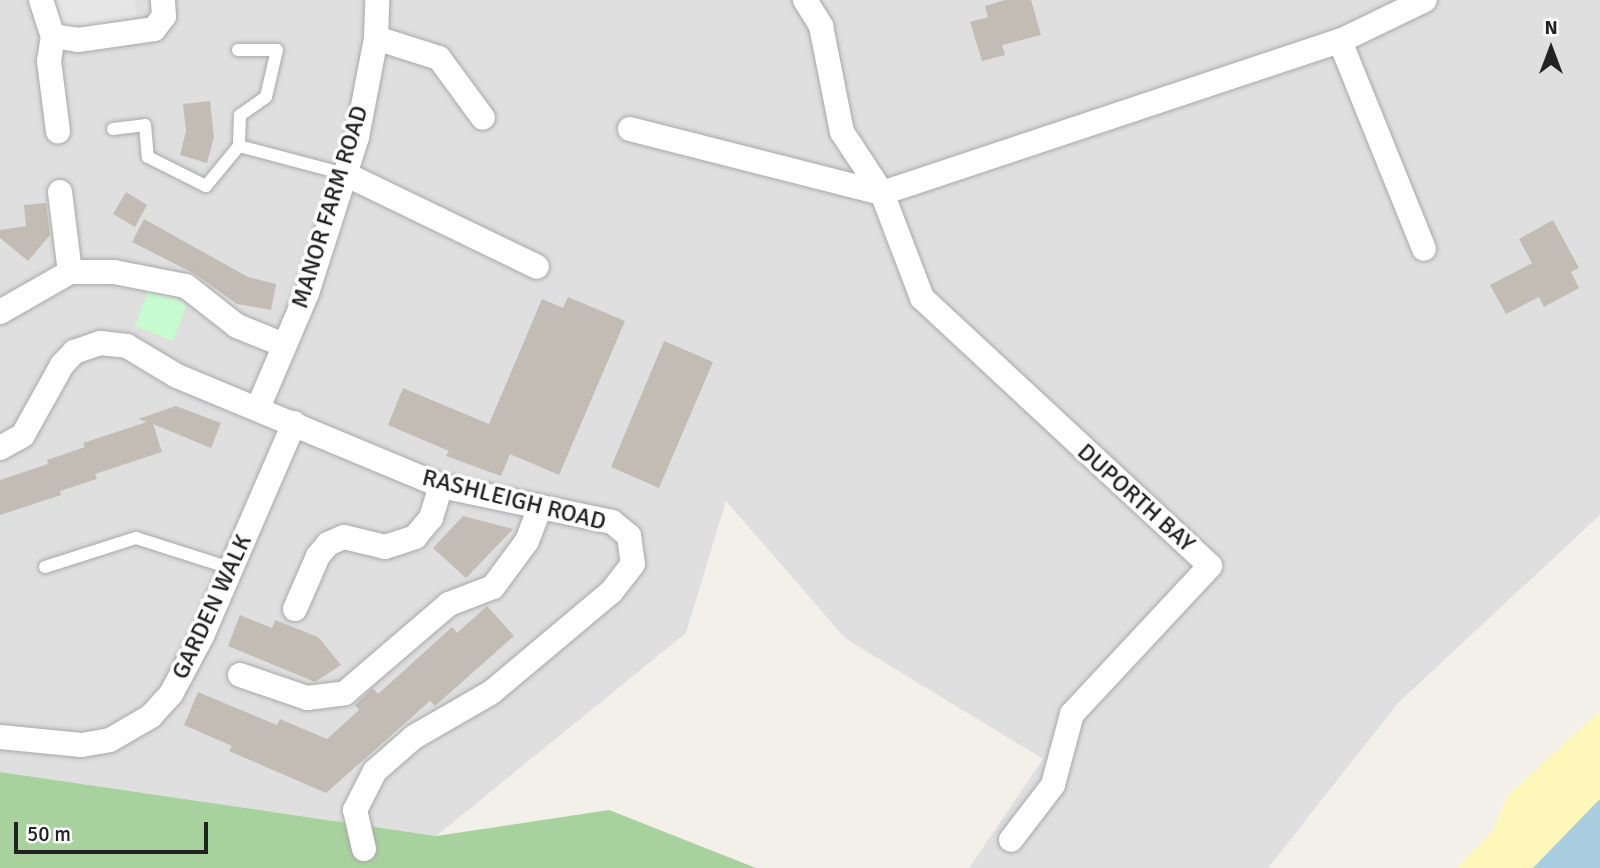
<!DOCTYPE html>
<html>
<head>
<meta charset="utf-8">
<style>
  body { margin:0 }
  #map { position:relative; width:1600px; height:868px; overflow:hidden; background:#f2f0e9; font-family:Signika,sans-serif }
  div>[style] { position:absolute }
  .residential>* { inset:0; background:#e0dfdf }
  .forest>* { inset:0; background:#a8d29d }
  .sand>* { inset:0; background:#fff7ba }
  .park>* { inset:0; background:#c7fbd0 }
  .parking>* { inset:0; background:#e6e6e6 }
  .water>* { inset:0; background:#a9cee0 }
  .building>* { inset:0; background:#c3bcb5 }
  .roads { filter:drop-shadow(0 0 2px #a9a9a9) drop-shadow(0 0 2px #a9a9a9) }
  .service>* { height:12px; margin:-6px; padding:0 6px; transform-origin:6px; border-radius:6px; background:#fff }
  .minor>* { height:24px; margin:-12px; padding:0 12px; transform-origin:12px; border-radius:12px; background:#fff }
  span { translate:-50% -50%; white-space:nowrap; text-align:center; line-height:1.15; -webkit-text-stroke:7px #fff; paint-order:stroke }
  .street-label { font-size:24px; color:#222 }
  .north { position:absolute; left:1516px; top:14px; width:70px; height:70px; -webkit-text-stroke:5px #fff; paint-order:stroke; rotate:0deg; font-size:19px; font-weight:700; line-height:28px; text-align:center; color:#222 }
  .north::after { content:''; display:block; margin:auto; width:24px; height:32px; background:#222; clip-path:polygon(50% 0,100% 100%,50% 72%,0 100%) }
  .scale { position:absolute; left:14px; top:822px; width:194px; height:32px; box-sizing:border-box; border:4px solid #222; border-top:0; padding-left:9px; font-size:21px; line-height:24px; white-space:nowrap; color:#222; -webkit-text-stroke:5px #fff; paint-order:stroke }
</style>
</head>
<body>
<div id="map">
  <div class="residential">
    <div style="clip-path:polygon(0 0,1600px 0,1600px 515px,1398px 703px,1268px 868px,969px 868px,1043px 759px,846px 639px,726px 501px,686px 633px,436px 836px,0 772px)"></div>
  </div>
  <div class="forest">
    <div style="clip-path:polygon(0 772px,436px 836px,609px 810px,756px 868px,0 868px)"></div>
  </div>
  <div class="sand">
    <div style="clip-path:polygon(1600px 711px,1600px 868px,1457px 868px,1493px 830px,1508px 795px)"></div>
  </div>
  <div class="park">
    <div style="clip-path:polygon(149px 289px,187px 304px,173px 341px,135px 326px)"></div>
  </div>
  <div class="parking">
    <div style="clip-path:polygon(51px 0,135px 0,137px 26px,59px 29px)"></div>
  </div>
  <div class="water">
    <div style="clip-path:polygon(1600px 799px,1600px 868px,1533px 868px,1591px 808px)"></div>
  </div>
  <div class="building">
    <div style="clip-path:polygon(1005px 0,1031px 0,1041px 35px,1002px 45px,1005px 55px,982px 61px,970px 22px,988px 17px,985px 6px)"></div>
    <div style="clip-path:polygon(210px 101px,214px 137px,207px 163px,180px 155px,186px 131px,183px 104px)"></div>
    <div style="clip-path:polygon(126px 192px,147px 205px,135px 227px,113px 214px)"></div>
    <div style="clip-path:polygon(46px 203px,50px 235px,28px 261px,0 238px,0 230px,26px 226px,24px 205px)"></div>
    <div style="clip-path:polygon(144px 219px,248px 277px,276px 284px,271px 310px,237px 304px,195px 274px,132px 242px)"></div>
    <div style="clip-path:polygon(1553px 220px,1579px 268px,1571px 272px,1579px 288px,1544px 307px,1539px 297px,1506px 314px,1490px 285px,1532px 263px,1519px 239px)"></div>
    <div style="clip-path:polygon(568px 297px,625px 321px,559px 475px,510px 454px,501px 476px,446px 456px,449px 451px,388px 425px,403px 388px,489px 424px,542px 299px,563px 308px)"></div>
    <div style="clip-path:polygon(664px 341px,713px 362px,659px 488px,611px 467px)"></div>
    <div style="clip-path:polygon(176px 406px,221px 423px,211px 448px,153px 424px,162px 452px,95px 474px,97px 479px,60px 491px,61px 495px,0 515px,0 480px,48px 464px,47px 460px,85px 447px,83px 443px,147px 422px,138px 419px)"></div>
    <div style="clip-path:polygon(463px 516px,513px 529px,466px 578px,433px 548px)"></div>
    <div style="clip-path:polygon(487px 606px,514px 636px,435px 706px,430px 701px,326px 793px,229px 751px,232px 746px,184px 725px,198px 692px,277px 725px,280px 719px,327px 739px,359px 710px,355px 705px,373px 688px,378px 694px,452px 627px,457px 633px)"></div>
    <div style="clip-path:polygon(240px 615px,272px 628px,275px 620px,318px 637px,341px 665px,315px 682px,228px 646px)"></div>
  </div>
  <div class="roads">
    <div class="service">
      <div style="left:238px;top:50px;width:39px"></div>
      <div style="left:277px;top:50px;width:48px;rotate:103.2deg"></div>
      <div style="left:266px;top:97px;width:32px;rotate:145deg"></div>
      <div style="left:240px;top:115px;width:31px;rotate:92deg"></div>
      <div style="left:239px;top:146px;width:110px;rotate:14.8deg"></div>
      <div style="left:113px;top:129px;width:32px;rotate:-7deg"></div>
      <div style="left:145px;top:125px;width:32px;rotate:85deg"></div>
      <div style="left:148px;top:157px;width:65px;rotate:26.6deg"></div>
      <div style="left:206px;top:186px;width:52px;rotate:-50.5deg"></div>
      <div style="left:45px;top:567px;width:96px;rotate:-17.7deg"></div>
      <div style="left:136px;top:538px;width:102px;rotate:17.7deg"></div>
    </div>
    <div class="minor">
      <div style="left:41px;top:0;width:38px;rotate:72deg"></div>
      <div style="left:53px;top:36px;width:25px;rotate:9deg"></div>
      <div style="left:78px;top:40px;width:77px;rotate:-8.2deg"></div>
      <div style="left:154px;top:29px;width:16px;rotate:-52deg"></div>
      <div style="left:164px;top:16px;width:16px;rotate:-94deg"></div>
      <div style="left:805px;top:0;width:31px;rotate:58deg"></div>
      <div style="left:821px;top:26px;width:108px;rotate:78.8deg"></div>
      <div style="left:842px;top:132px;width:73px;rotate:56.7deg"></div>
      <div style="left:882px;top:193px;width:112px;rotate:69.1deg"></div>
      <div style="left:922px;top:298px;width:393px;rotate:42.9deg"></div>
      <div style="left:1210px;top:566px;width:202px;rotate:133deg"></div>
      <div style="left:1072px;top:714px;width:73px;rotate:105deg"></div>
      <div style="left:1053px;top:785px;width:69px;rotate:127.4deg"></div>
      <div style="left:53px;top:36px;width:25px;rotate:99deg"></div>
      <div style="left:49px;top:61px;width:71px;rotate:82.7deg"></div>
      <div style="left:376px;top:38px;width:66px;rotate:17.6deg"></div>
      <div style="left:439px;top:58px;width:74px;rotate:53.7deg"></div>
      <div style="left:1340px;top:41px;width:224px;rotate:68deg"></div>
      <div style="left:630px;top:129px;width:260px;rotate:14.3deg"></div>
      <div style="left:882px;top:193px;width:483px;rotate:-18.4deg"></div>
      <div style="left:1340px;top:41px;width:94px;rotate:-25.8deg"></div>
      <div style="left:345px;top:174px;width:213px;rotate:25.8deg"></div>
      <div style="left:60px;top:192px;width:81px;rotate:82.9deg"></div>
      <div style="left:0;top:312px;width:81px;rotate:-29.7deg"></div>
      <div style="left:70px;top:272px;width:44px"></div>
      <div style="left:114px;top:272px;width:73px;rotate:11deg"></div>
      <div style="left:186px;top:286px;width:65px;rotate:38.1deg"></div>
      <div style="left:237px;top:326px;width:51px;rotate:22deg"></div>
      <div style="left:258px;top:408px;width:125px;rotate:-66.9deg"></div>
      <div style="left:307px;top:293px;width:164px;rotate:-72.2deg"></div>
      <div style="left:357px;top:137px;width:101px;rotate:-79.1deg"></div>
      <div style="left:376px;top:38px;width:38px;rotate:-88deg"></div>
      <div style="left:0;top:448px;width:26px;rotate:-29deg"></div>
      <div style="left:23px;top:435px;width:80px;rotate:-60.9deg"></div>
      <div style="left:62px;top:365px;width:18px;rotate:-47deg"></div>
      <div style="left:74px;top:352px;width:28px;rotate:-19deg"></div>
      <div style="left:100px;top:343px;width:27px;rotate:6deg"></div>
      <div style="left:127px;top:346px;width:58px;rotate:31deg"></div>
      <div style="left:177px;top:376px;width:286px;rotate:22.6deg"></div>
      <div style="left:441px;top:486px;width:175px;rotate:11.9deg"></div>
      <div style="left:612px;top:522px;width:22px;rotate:39deg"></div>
      <div style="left:629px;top:536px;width:28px;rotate:82deg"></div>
      <div style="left:633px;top:564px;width:36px;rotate:128deg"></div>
      <div style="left:611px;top:592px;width:155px;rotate:140deg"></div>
      <div style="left:492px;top:692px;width:90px;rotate:150deg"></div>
      <div style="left:414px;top:737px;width:52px;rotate:138.9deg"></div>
      <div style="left:375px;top:771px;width:44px;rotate:117.1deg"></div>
      <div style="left:355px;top:810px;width:40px;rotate:77deg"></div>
      <div style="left:295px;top:609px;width:58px;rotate:-66.5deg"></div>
      <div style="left:318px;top:556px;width:16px;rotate:-50deg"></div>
      <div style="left:328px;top:544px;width:17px;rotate:-24deg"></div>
      <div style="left:344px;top:537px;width:42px;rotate:13.7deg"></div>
      <div style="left:385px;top:547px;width:32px;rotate:-18deg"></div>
      <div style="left:415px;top:537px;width:25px;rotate:-50deg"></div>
      <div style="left:431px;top:518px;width:34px;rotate:-73deg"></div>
      <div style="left:240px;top:675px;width:71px;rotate:18.9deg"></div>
      <div style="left:307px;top:698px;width:38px;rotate:-7deg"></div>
      <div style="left:345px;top:693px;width:137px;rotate:-40.6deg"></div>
      <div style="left:449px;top:604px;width:47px;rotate:-21.1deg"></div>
      <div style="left:493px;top:587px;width:57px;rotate:-53.5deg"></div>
      <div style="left:527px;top:541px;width:34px;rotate:-69deg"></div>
      <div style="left:0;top:737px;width:82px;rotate:5.6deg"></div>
      <div style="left:82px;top:745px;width:28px;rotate:-10deg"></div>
      <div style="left:110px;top:740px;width:48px;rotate:-30.3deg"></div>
      <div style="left:151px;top:716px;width:30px;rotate:-48deg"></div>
      <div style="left:171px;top:694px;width:66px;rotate:-61.9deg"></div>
      <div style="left:202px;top:636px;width:232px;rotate:-66.6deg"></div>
    </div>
  </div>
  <div class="street-label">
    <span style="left:330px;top:207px;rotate:-73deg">MANOR FARM ROAD</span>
    <span style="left:1136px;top:498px;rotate:42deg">DUPORTH BAY</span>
    <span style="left:514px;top:500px;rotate:14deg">RASHLEIGH ROAD</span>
    <span style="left:212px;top:607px;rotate:-65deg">GARDEN WALK</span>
  </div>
  <div class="north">N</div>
  <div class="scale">50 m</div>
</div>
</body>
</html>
